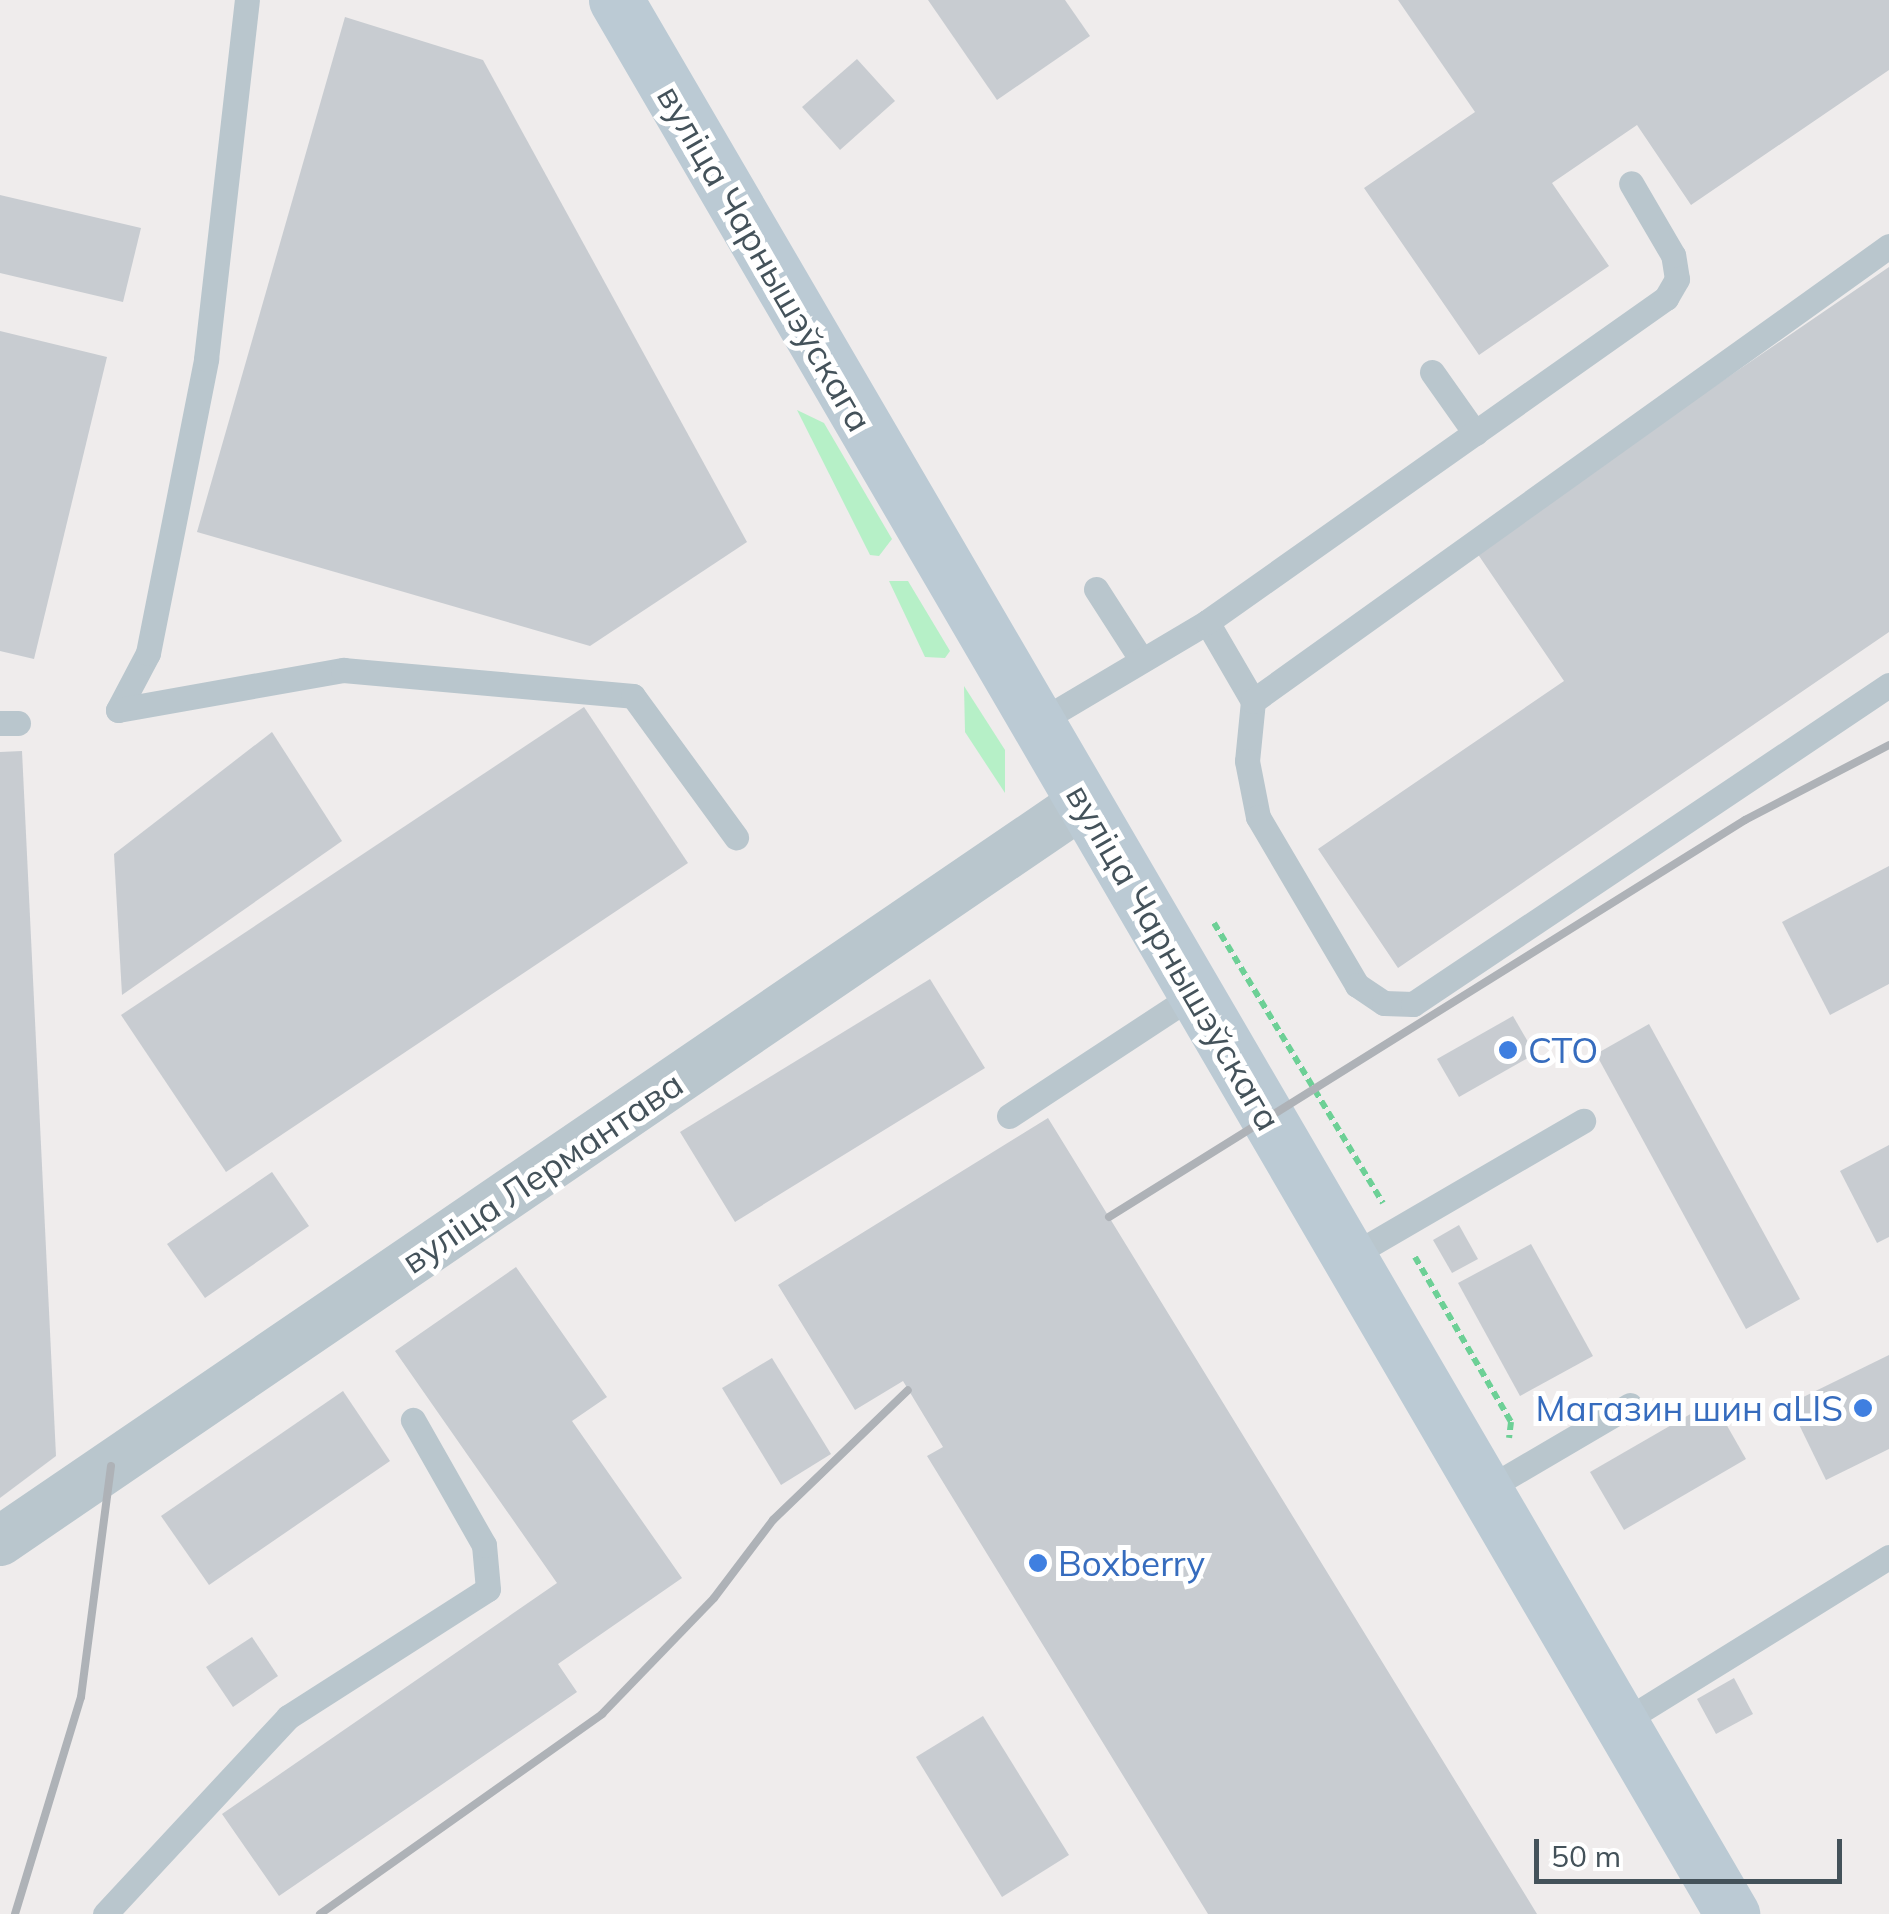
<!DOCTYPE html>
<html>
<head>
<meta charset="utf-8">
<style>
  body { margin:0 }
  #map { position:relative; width:1889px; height:1914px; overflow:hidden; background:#efecec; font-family:Mulish,sans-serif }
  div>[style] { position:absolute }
  .green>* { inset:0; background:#b6f0c7 }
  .building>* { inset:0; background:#c8ccd1 }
  .path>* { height:6px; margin-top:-3px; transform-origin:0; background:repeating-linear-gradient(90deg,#6dd096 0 8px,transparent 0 13px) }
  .lane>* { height:25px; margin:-12.5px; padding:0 12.5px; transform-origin:12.5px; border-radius:12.5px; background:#b9c6cd }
  .street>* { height:50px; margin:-25px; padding:0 25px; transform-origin:25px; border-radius:25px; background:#b9c6cd }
  .secondary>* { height:55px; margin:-27.5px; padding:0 27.5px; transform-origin:27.5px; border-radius:27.5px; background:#bbcad4 }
  .rail>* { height:8px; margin:-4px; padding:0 4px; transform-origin:4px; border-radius:4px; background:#aeb2b7 }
  .dots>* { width:28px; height:28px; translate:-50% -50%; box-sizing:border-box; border:5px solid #fff; border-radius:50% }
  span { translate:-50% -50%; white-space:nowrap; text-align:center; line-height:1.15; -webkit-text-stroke:10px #fff; paint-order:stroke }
  .street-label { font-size:35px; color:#44525a }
  .shop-label { font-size:35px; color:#366cbe }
  .left { translate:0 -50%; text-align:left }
  .right { translate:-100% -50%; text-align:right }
  .scale { position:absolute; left:1534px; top:1839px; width:308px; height:45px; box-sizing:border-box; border:5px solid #44525a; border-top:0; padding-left:12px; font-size:30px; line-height:35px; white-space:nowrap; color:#44525a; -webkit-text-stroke:8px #fff; paint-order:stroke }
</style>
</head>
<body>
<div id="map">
  <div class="green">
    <div style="clip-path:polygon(797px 410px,824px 423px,892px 539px,879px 556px,870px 555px)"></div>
    <div style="clip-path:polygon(889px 581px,908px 581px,950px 651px,945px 658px,925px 657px)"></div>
    <div style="clip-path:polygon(964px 686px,1005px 750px,1005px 793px,965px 732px)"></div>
  </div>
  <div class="building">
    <div style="clip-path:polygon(928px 0,1065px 0,1090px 36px,997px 100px)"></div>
    <div style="clip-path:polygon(1398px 0,1889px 0,1889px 70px,1691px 205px,1637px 125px,1552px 183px,1609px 266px,1479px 355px,1364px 188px,1475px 112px)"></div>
    <div style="clip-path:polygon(345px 17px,483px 60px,747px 542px,590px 646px,197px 532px)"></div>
    <div style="clip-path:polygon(857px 59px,895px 101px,840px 150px,802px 107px)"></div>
    <div style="clip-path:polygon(0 195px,141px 228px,123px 302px,0 273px)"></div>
    <div style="clip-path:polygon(1889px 267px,1889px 632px,1398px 968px,1318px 849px,1564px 681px,1475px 550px)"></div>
    <div style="clip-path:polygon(0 331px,107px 357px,34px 659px,0 651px)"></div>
    <div style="clip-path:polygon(584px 707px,688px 863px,226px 1172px,121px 1015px)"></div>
    <div style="clip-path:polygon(272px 732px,342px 841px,122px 995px,114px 854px)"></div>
    <div style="clip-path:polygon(22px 751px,56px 1456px,0 1498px,0 752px)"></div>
    <div style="clip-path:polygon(1889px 866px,1889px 984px,1830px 1015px,1782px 922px)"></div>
    <div style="clip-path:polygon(930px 979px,985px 1068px,735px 1222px,680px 1132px)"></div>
    <div style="clip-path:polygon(1513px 1016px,1535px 1054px,1459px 1097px,1437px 1059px)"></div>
    <div style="clip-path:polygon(1649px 1024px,1800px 1299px,1746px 1329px,1596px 1054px)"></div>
    <div style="clip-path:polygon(1048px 1118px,1109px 1217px,1537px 1914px,1208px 1914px,927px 1456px,943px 1447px,903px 1381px,855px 1410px,778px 1285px)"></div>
    <div style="clip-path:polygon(1889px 1145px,1889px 1237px,1877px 1243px,1840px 1171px)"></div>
    <div style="clip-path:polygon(272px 1172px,309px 1226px,205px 1298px,167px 1244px)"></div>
    <div style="clip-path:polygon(1459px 1225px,1478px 1259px,1452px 1273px,1433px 1240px)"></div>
    <div style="clip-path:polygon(1531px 1244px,1593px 1356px,1520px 1396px,1458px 1283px)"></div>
    <div style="clip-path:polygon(516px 1267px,607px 1397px,572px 1421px,682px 1578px,558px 1664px,577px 1692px,279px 1896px,222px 1814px,557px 1583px,395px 1351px)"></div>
    <div style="clip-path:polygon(1889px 1355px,1889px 1449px,1826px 1480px,1789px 1404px)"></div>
    <div style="clip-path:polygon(772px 1358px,831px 1454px,781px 1485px,722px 1388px)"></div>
    <div style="clip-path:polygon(343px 1391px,390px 1461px,209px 1585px,161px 1516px)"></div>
    <div style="clip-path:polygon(1713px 1401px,1746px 1459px,1624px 1530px,1590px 1472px)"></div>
    <div style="clip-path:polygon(252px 1637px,278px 1676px,233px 1707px,206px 1667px)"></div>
    <div style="clip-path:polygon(1734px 1678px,1753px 1714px,1716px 1734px,1697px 1699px)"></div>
    <div style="clip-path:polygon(983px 1716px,1069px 1855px,1002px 1897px,916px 1757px)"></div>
  </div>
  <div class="path">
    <div style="left:1214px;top:923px;width:327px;rotate:58.9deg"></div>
    <div style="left:1415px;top:1257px;width:191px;rotate:59.8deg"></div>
    <div style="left:1511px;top:1422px;width:16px;rotate:97deg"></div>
  </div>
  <div class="lane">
    <div style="left:1432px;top:372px;width:75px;rotate:54.8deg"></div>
    <div style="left:1096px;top:589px;width:83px;rotate:57.3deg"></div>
    <div style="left:1207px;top:622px;width:91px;rotate:59.8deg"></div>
    <div style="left:1253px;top:701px;width:60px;rotate:95.7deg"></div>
    <div style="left:1247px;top:761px;width:57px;rotate:78.9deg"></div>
    <div style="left:1258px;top:817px;width:195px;rotate:59.5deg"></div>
    <div style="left:1357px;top:985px;width:32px;rotate:34deg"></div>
    <div style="left:1384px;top:1003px;width:29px;rotate:2deg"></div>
    <div style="left:1413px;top:1004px;width:573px;rotate:-33.83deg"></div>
    <div style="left:1253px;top:701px;width:782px;rotate:-35.58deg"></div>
    <div style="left:118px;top:710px;width:64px;rotate:-62.2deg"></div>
    <div style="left:148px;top:653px;width:300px;rotate:-78.8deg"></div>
    <div style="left:206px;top:359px;width:361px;rotate:-83.5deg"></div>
    <div style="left:118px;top:710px;width:229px;rotate:-10.1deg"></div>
    <div style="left:343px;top:670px;width:291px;rotate:5.1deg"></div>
    <div style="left:633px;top:696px;width:175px;rotate:53.9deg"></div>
    <div style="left:0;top:723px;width:18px"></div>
    <div style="left:1037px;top:723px;width:198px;rotate:-30.7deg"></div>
    <div style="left:1207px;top:622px;width:562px;rotate:-35.22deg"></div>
    <div style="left:1666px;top:298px;width:22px;rotate:-60deg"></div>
    <div style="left:1677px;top:279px;width:24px;rotate:-99deg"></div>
    <div style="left:1673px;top:255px;width:83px;rotate:-120.3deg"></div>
    <div style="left:1009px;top:1116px;width:222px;rotate:-33.3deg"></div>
    <div style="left:1349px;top:1257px;width:271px;rotate:-30.2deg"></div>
    <div style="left:1485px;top:1490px;width:168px;rotate:-30.4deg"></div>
    <div style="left:1621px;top:1723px;width:315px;rotate:-31.8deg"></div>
    <div style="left:105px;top:1914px;width:269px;rotate:-47.1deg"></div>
    <div style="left:288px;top:1717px;width:237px;rotate:-32.6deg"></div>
    <div style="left:488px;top:1589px;width:44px;rotate:-95.2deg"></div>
    <div style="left:484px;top:1545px;width:144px;rotate:-119.6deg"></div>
  </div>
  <div class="street">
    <div style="left:0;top:1541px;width:1312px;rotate:-34.28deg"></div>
  </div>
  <div class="secondary">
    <div style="left:616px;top:0;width:2216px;rotate:59.75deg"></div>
  </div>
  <div class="rail">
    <div style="left:1109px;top:1217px;width:750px;rotate:-31.97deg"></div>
    <div style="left:1745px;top:820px;width:162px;rotate:-27.5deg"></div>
    <div style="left:15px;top:1914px;width:227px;rotate:-73.1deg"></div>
    <div style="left:81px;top:1697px;width:233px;rotate:-82.6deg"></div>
    <div style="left:320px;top:1914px;width:346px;rotate:-35.3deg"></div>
    <div style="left:602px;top:1714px;width:161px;rotate:-46deg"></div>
    <div style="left:714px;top:1598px;width:98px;rotate:-52.9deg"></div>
    <div style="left:773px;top:1520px;width:187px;rotate:-43.9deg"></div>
  </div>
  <div class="dots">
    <div style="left:1508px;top:1050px;background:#3f7fe0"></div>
    <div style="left:1863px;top:1408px;background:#3f7fe0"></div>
    <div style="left:1038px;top:1563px;background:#3f7fe0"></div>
  </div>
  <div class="street-label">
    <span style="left:765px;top:258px;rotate:60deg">вуліца Чарнышэўскага</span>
    <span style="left:1174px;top:957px;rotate:60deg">вуліца Чарнышэўскага</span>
    <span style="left:542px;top:1172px;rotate:-34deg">вуліца Лермантава</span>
  </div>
  <div class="shop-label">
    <span class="left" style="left:1528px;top:1050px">СТО</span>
    <span class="right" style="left:1843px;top:1408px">Магазин шин aLIS</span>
    <span class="left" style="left:1058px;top:1563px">Boxberry</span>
  </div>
  <div class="scale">50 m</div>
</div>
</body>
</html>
